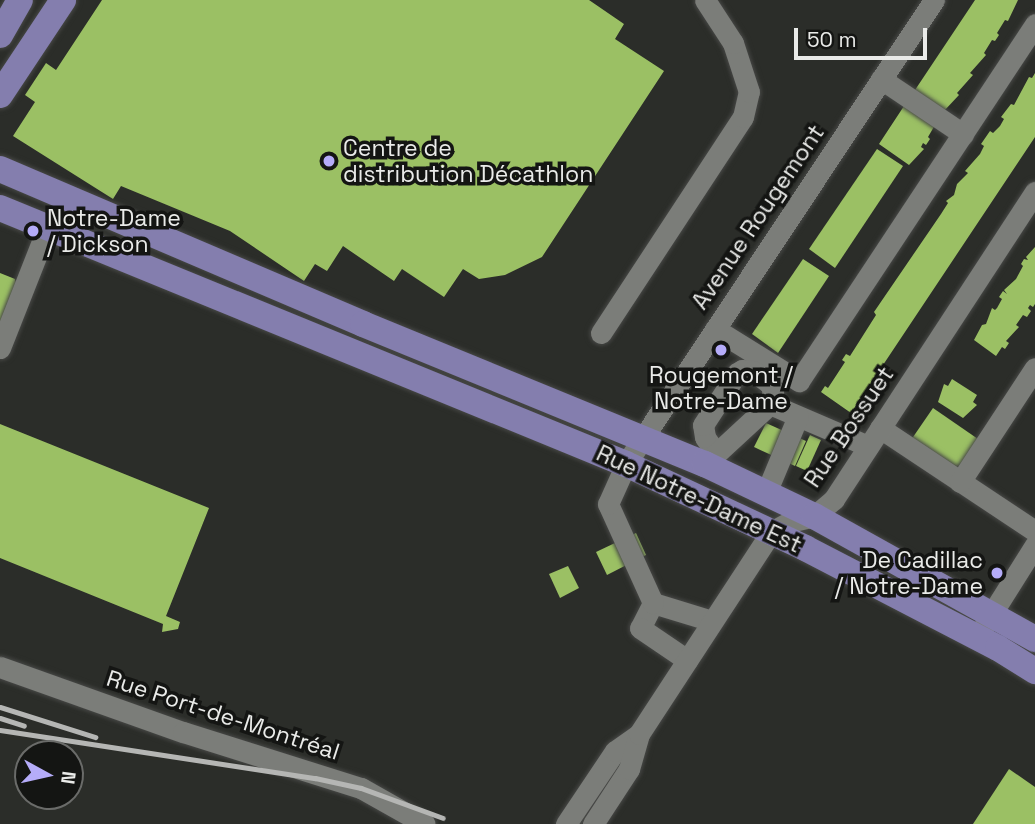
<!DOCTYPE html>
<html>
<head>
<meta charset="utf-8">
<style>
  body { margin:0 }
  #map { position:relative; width:1035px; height:824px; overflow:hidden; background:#2b2d29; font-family:"Space Grotesk",sans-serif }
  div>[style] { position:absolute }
  .building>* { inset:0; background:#9bc064 }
  .roads { filter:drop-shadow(0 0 2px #474846) drop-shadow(0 0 2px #474846) }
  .minor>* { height:21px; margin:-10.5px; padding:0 10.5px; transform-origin:10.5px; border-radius:10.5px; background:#7b7d79 }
  .major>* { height:26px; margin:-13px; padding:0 13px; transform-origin:13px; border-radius:13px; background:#847eae }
  .rail>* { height:5px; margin:-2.5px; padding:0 2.5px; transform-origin:2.5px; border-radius:2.5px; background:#b5b6b4 }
  .dots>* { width:19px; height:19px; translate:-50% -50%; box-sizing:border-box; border:4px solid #141513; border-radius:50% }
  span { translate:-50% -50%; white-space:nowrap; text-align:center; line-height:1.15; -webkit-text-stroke:7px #141513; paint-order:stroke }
  .poi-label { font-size:23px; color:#eaebe9 }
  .left { translate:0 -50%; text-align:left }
  .right { translate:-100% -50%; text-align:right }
  .street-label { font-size:23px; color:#eaebe9 }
  .north { position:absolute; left:14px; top:740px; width:70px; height:70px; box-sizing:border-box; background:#141513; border:2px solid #6a6b69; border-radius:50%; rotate:98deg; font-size:19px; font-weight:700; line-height:28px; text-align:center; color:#eaebe9 }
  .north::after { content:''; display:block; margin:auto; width:24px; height:32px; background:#b5acf9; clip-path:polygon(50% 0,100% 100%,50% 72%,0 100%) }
  .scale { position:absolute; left:794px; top:28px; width:133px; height:32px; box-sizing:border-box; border:4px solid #eaebe9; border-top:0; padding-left:9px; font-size:21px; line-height:24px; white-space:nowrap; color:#eaebe9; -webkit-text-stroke:5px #141513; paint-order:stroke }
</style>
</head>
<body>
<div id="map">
  <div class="building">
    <div style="clip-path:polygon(102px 0,589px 0,624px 24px,615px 39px,664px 71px,542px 257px,505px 275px,479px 279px,463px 269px,444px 297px,402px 269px,394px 281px,343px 246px,327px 271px,315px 264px,304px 281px,230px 231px,121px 186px,113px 199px,13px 136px,35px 102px,25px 95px,46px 63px,56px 70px)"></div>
    <div style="clip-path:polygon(975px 0,1018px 0,1008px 21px,1005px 20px,997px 33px,999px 35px,995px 41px,992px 40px,984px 53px,986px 55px,970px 73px,973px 75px,957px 93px,959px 95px,944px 111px,915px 90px)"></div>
    <div style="clip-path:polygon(1035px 73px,1035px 137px,851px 413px,821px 392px,825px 386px,828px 388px,845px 362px,842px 360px,846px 354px,850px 356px,876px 315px,874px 312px,941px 214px,948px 203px,946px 201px,954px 195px,957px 184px,968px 173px,965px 171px,980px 154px,984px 146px,981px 144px,990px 131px,993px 133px,1000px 126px,1004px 119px,1001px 117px,1011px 104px,1014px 105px,1029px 77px,1032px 78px)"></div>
    <div style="clip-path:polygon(904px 106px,935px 125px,928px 137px,930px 139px,926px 145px,923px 143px,921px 147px,924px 149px,909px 165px,879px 144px)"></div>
    <div style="clip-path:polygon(877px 149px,903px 166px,835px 268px,809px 249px)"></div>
    <div style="clip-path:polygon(1035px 247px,1035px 304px,1033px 307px,1030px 305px,1028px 308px,1031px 311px,1027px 317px,1023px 315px,1016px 325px,1019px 327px,1006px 341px,1009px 343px,1005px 349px,1002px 347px,996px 356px,974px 340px,982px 325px,986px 324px,992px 308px,995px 310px,997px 308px,1002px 299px,999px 297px,1003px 291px,1007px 294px,1004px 290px,1016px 279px,1023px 266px,1021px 264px,1024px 259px,1028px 260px,1026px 257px)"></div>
    <div style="clip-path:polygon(803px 259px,829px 276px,778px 353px,752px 334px)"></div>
    <div style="clip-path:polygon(0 273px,15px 279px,16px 283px,0 332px)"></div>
    <div style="clip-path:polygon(952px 379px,977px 395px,973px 402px,977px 405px,963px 418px,938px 402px,944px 384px,948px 386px)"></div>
    <div style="clip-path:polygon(933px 408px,978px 439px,957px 470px,911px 440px)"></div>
    <div style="clip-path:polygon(766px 423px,806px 441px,795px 466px,754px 447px)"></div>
    <div style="clip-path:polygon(0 424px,209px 508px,166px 616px,180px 622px,178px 629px,162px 632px,163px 624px,0 558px)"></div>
    <div style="clip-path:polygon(810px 435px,821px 440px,807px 471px,796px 466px)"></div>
    <div style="clip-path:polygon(636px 533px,646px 555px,607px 575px,596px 552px)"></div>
    <div style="clip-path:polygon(568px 566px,579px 588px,560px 598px,549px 574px)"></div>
    <div style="clip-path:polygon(1009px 769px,1035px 787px,1035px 824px,973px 824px)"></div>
  </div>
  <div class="roads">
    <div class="minor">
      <div style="left:881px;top:79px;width:99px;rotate:33.9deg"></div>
      <div style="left:715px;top:329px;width:99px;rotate:31.8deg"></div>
      <div style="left:799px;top:381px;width:428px;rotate:-56.5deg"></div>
      <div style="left:601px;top:333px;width:258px;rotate:-56.7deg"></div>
      <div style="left:743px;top:117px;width:26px;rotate:-77deg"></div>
      <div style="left:749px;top:92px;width:52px;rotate:-108.1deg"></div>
      <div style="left:733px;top:43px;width:51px;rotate:-123.1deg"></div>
      <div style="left:0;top:348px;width:131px;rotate:-68.5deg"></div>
      <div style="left:880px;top:428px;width:186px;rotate:33.6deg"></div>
      <div style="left:716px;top:453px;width:19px;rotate:-125deg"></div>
      <div style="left:705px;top:437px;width:12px;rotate:-99deg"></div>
      <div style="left:703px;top:425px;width:62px;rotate:-56.8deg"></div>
      <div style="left:737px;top:373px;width:6px;rotate:-31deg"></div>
      <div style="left:742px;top:370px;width:11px;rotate:5deg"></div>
      <div style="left:753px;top:371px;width:21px;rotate:37deg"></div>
      <div style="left:770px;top:384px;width:8px;rotate:67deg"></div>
      <div style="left:773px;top:391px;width:13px;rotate:103deg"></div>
      <div style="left:705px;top:464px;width:88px;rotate:-42.7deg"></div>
      <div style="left:770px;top:404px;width:107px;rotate:23.2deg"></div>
      <div style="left:960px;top:482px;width:136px;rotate:-56.7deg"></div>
      <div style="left:766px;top:493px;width:83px;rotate:-67.4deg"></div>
      <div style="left:653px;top:603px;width:28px;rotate:117deg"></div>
      <div style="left:640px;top:628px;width:57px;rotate:34.2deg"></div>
      <div style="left:712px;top:621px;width:62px;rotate:-163deg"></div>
      <div style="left:653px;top:603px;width:109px;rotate:-114.4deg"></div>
      <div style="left:608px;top:504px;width:44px;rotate:-65.8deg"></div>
      <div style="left:626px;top:464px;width:31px;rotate:-57deg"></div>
      <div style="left:643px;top:438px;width:526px;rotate:-56.4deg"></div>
      <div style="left:984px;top:626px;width:96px;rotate:-57.8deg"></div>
      <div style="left:0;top:667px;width:194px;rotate:19.6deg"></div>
      <div style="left:183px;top:732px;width:187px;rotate:17.5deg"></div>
      <div style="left:361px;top:788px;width:73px;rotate:29.4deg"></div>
      <div style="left:566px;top:824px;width:88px;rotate:-56.1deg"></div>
      <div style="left:615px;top:751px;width:29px;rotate:-35deg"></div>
      <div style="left:593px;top:824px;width:66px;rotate:-56.8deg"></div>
      <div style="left:629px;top:769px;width:36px;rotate:-74deg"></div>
      <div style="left:639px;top:734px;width:241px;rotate:-56.8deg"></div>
      <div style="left:771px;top:532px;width:21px;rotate:-29deg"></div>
      <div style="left:789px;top:522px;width:26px;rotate:-13deg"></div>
      <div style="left:814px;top:516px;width:26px;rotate:-40deg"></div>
      <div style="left:834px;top:499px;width:367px;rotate:-56.8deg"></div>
    </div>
    <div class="major">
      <div style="left:0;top:35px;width:40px;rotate:-60.3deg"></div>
      <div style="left:0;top:95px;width:114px;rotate:-56.4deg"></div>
      <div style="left:0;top:169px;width:395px;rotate:23.1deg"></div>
      <div style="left:363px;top:324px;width:370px;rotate:22.3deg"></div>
      <div style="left:705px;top:464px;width:121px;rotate:25.5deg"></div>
      <div style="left:814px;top:516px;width:253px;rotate:29.1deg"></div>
      <div style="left:0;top:208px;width:676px;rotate:22.24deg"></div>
      <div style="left:626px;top:464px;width:198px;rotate:25.1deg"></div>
      <div style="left:805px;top:548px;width:217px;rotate:27.4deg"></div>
      <div style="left:998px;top:648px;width:44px;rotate:31.9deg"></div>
    </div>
  </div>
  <div class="rail">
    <div style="left:0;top:707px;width:100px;rotate:17.5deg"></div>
    <div style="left:0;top:718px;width:25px;rotate:18deg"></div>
    <div style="left:0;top:730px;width:319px;rotate:8.7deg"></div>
    <div style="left:315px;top:778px;width:47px;rotate:12.3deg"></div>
    <div style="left:361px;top:788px;width:87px;rotate:20.1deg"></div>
  </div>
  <div class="dots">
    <div style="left:329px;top:161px;background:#b5acf9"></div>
    <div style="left:33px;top:231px;background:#b5acf9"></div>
    <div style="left:721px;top:350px;background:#b5acf9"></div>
    <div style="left:997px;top:573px;background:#b5acf9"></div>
  </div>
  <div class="poi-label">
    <span class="left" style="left:343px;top:161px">Centre de<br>distribution Décathlon</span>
    <span class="left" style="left:47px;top:231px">Notre-Dame<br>/ Dickson</span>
    <span style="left:721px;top:388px">Rougemont /<br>Notre-Dame</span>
    <span class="right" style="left:983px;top:573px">De Cadillac<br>/ Notre-Dame</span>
  </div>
  <div class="street-label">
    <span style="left:758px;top:217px;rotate:-56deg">Avenue Rougemont</span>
    <span style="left:849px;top:427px;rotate:-56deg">Rue Bossuet</span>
    <span style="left:699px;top:499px;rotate:25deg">Rue Notre-Dame Est</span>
    <span style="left:223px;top:715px;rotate:18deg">Rue Port-de-Montréal</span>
  </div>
  <div class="north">N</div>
  <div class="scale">50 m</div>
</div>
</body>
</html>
